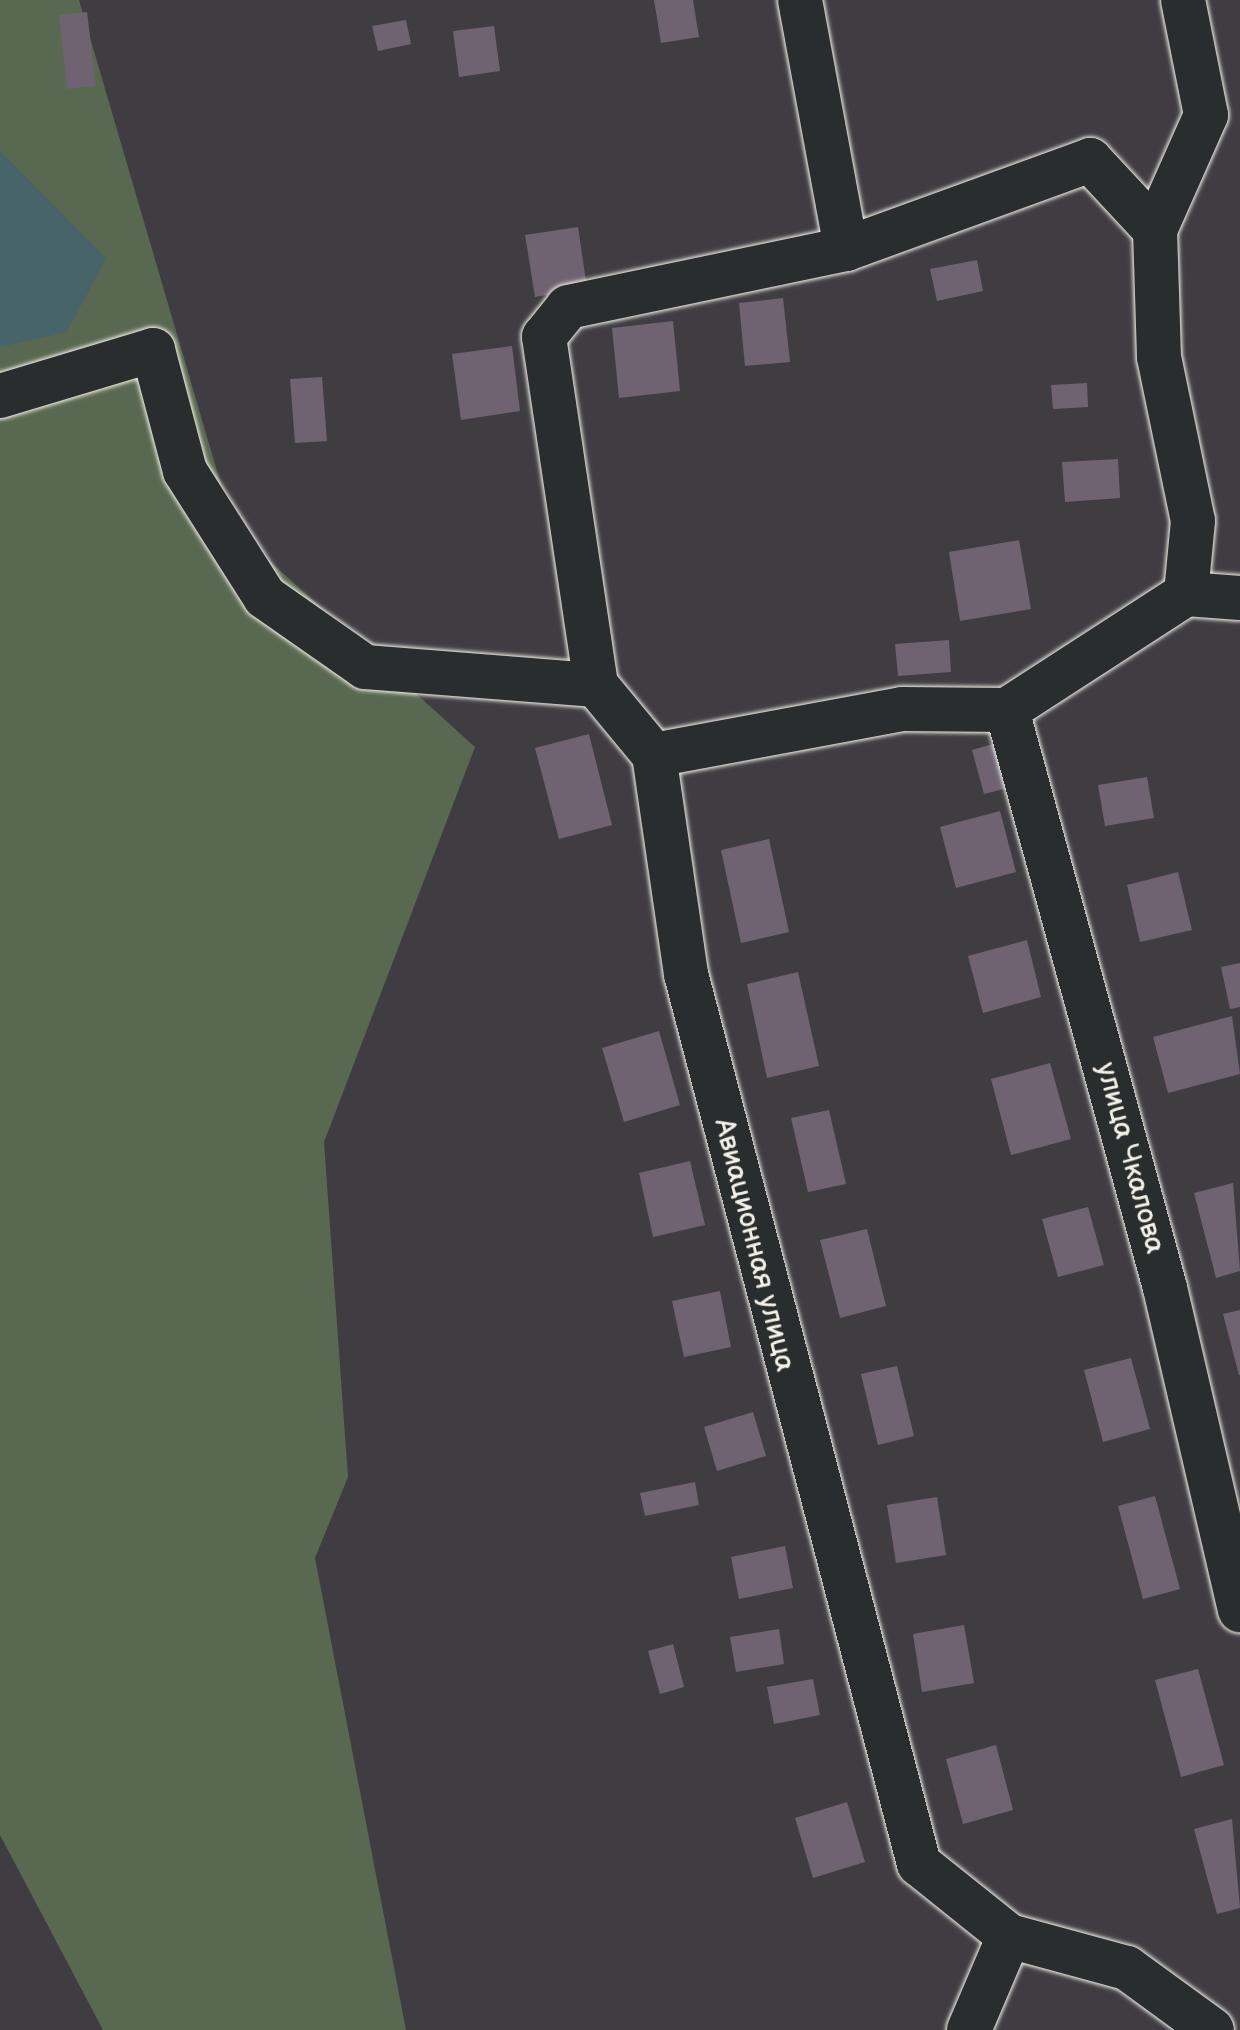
<!DOCTYPE html>
<html>
<head>
<meta charset="utf-8">
<style>
  body { margin:0 }
  #map { position:relative; width:1240px; height:2030px; overflow:hidden; background:#3f3d42; font-family:"Balsamiq Sans",sans-serif }
  div>[style] { position:absolute }
  .green>* { inset:0; background:#596851 }
  .water>* { inset:0; background:#47646b }
  .building>* { inset:0; background:#6f6372 }
  .roads { filter:drop-shadow(0 0 2px #f4f1e8) drop-shadow(0 0 2px #f4f1e8) }
  .minor>* { height:44px; margin:-22px; padding:0 22px; transform-origin:22px; border-radius:22px; background:#2a2d2e }
  span { translate:-50% -50%; white-space:nowrap; text-align:center; line-height:1.15; -webkit-text-stroke:6px #2a2d2e; paint-order:stroke }
  .street-label { font-size:28px; color:#f4f1e8 }
</style>
</head>
<body>
<div id="map">
  <div class="green">
    <div style="clip-path:polygon(0 0,79px 0,234px 529px,475px 747px,324px 1142px,348px 1477px,315px 1558px,406px 2030px,103px 2030px,0 1835px)"></div>
  </div>
  <div class="water">
    <div style="clip-path:polygon(0 151px,106px 258px,67px 332px,0 347px)"></div>
  </div>
  <div class="building">
    <div style="clip-path:polygon(654px 0,693px 0,699px 37px,661px 43px)"></div>
    <div style="clip-path:polygon(87px 12px,96px 86px,67px 89px,59px 15px)"></div>
    <div style="clip-path:polygon(406px 20px,411px 44px,378px 51px,372px 26px)"></div>
    <div style="clip-path:polygon(494px 26px,500px 71px,459px 77px,453px 31px)"></div>
    <div style="clip-path:polygon(578px 227px,587px 288px,535px 297px,525px 235px)"></div>
    <div style="clip-path:polygon(977px 260px,983px 291px,937px 301px,930px 269px)"></div>
    <div style="clip-path:polygon(783px 298px,790px 362px,745px 366px,739px 303px)"></div>
    <div style="clip-path:polygon(673px 321px,680px 391px,619px 398px,612px 328px)"></div>
    <div style="clip-path:polygon(512px 346px,520px 411px,461px 420px,452px 354px)"></div>
    <div style="clip-path:polygon(322px 377px,327px 441px,295px 443px,290px 379px)"></div>
    <div style="clip-path:polygon(1087px 383px,1088px 407px,1053px 409px,1051px 385px)"></div>
    <div style="clip-path:polygon(1118px 459px,1120px 498px,1065px 502px,1062px 462px)"></div>
    <div style="clip-path:polygon(1019px 540px,1031px 609px,960px 621px,949px 552px)"></div>
    <div style="clip-path:polygon(949px 640px,951px 672px,898px 676px,895px 644px)"></div>
    <div style="clip-path:polygon(589px 734px,612px 825px,559px 839px,535px 748px)"></div>
    <div style="clip-path:polygon(1000px 742px,1012px 787px,984px 794px,972px 750px)"></div>
    <div style="clip-path:polygon(1147px 777px,1154px 818px,1105px 826px,1098px 785px)"></div>
    <div style="clip-path:polygon(1000px 811px,1016px 872px,956px 888px,940px 827px)"></div>
    <div style="clip-path:polygon(769px 839px,789px 932px,741px 943px,721px 850px)"></div>
    <div style="clip-path:polygon(1178px 872px,1192px 930px,1140px 942px,1127px 885px)"></div>
    <div style="clip-path:polygon(1027px 940px,1041px 997px,983px 1013px,968px 956px)"></div>
    <div style="clip-path:polygon(1240px 963px,1240px 1007px,1230px 1009px,1221px 967px)"></div>
    <div style="clip-path:polygon(798px 972px,819px 1066px,767px 1078px,747px 984px)"></div>
    <div style="clip-path:polygon(1232px 1016px,1240px 1074px,1168px 1093px,1153px 1037px)"></div>
    <div style="clip-path:polygon(659px 1031px,680px 1105px,624px 1122px,602px 1048px)"></div>
    <div style="clip-path:polygon(1050px 1063px,1071px 1139px,1011px 1155px,991px 1079px)"></div>
    <div style="clip-path:polygon(829px 1110px,846px 1184px,808px 1192px,791px 1118px)"></div>
    <div style="clip-path:polygon(690px 1161px,705px 1225px,653px 1237px,639px 1173px)"></div>
    <div style="clip-path:polygon(1233px 1183px,1240px 1271px,1216px 1278px,1194px 1193px)"></div>
    <div style="clip-path:polygon(1088px 1207px,1104px 1265px,1058px 1277px,1042px 1219px)"></div>
    <div style="clip-path:polygon(867px 1229px,886px 1306px,840px 1318px,820px 1240px)"></div>
    <div style="clip-path:polygon(720px 1291px,731px 1347px,684px 1357px,672px 1301px)"></div>
    <div style="clip-path:polygon(1240px 1310px,1240px 1375px,1239px 1375px,1223px 1314px)"></div>
    <div style="clip-path:polygon(1131px 1358px,1150px 1429px,1103px 1442px,1084px 1370px)"></div>
    <div style="clip-path:polygon(897px 1366px,914px 1436px,878px 1445px,861px 1374px)"></div>
    <div style="clip-path:polygon(753px 1412px,766px 1456px,717px 1471px,704px 1427px)"></div>
    <div style="clip-path:polygon(695px 1482px,699px 1505px,645px 1516px,640px 1493px)"></div>
    <div style="clip-path:polygon(1155px 1496px,1180px 1589px,1143px 1599px,1118px 1506px)"></div>
    <div style="clip-path:polygon(937px 1497px,946px 1555px,896px 1563px,887px 1505px)"></div>
    <div style="clip-path:polygon(785px 1546px,793px 1588px,739px 1599px,731px 1557px)"></div>
    <div style="clip-path:polygon(964px 1625px,974px 1683px,922px 1692px,913px 1634px)"></div>
    <div style="clip-path:polygon(779px 1629px,784px 1664px,736px 1672px,730px 1637px)"></div>
    <div style="clip-path:polygon(673px 1644px,684px 1687px,660px 1694px,648px 1651px)"></div>
    <div style="clip-path:polygon(1198px 1669px,1224px 1765px,1181px 1777px,1155px 1680px)"></div>
    <div style="clip-path:polygon(813px 1679px,820px 1715px,774px 1724px,767px 1687px)"></div>
    <div style="clip-path:polygon(996px 1745px,1013px 1810px,963px 1824px,946px 1759px)"></div>
    <div style="clip-path:polygon(847px 1802px,865px 1862px,813px 1878px,795px 1818px)"></div>
    <div style="clip-path:polygon(1232px 1819px,1240px 1908px,1217px 1914px,1194px 1829px)"></div>
  </div>
  <div class="roads">
    <div class="minor">
      <div style="left:800px;top:0;width:253px;rotate:79.5deg"></div>
      <div style="left:846px;top:249px;width:260px;rotate:-20deg"></div>
      <div style="left:1090px;top:160px;width:96px;rotate:47.1deg"></div>
      <div style="left:1155px;top:230px;width:127px;rotate:88.2deg"></div>
      <div style="left:1159px;top:357px;width:167px;rotate:78.3deg"></div>
      <div style="left:1193px;top:521px;width:73px;rotate:95.5deg"></div>
      <div style="left:1186px;top:594px;width:213px;rotate:147.1deg"></div>
      <div style="left:1155px;top:230px;width:126px;rotate:-66.1deg"></div>
      <div style="left:1206px;top:115px;width:117px;rotate:-101.3deg"></div>
      <div style="left:0;top:396px;width:160px;rotate:-16.7deg"></div>
      <div style="left:153px;top:350px;width:125px;rotate:75.2deg"></div>
      <div style="left:185px;top:471px;width:149px;rotate:57.6deg"></div>
      <div style="left:265px;top:597px;width:122px;rotate:35deg"></div>
      <div style="left:365px;top:667px;width:232px;rotate:4.5deg"></div>
      <div style="left:596px;top:685px;width:91px;rotate:50.4deg"></div>
      <div style="left:1186px;top:594px;width:54px;rotate:4.2deg"></div>
      <div style="left:596px;top:685px;width:352px;rotate:-98.5deg"></div>
      <div style="left:544px;top:337px;width:38px;rotate:-51deg"></div>
      <div style="left:568px;top:307px;width:284px;rotate:-11.8deg"></div>
      <div style="left:1007px;top:710px;width:599px;rotate:74.71deg"></div>
      <div style="left:1165px;top:1288px;width:331px;rotate:76.9deg"></div>
      <div style="left:1009px;top:1936px;width:122px;rotate:15.2deg"></div>
      <div style="left:1127px;top:1968px;width:105px;rotate:36.1deg"></div>
      <div style="left:969px;top:2030px;width:102px;rotate:-66.9deg"></div>
      <div style="left:1009px;top:1936px;width:115px;rotate:-141.3deg"></div>
      <div style="left:919px;top:1864px;width:920px;rotate:-104.67deg"></div>
      <div style="left:686px;top:974px;width:221px;rotate:-98.3deg"></div>
      <div style="left:654px;top:755px;width:252px;rotate:-10.5deg"></div>
      <div style="left:902px;top:709px;width:105px;rotate:0.5deg"></div>
    </div>
  </div>
  <div class="street-label">
    <span style="left:1130px;top:1158px;rotate:75deg">улица Чкалова</span>
    <span style="left:754px;top:1245px;rotate:76deg">Авиационная улица</span>
  </div>
</div>
</body>
</html>
